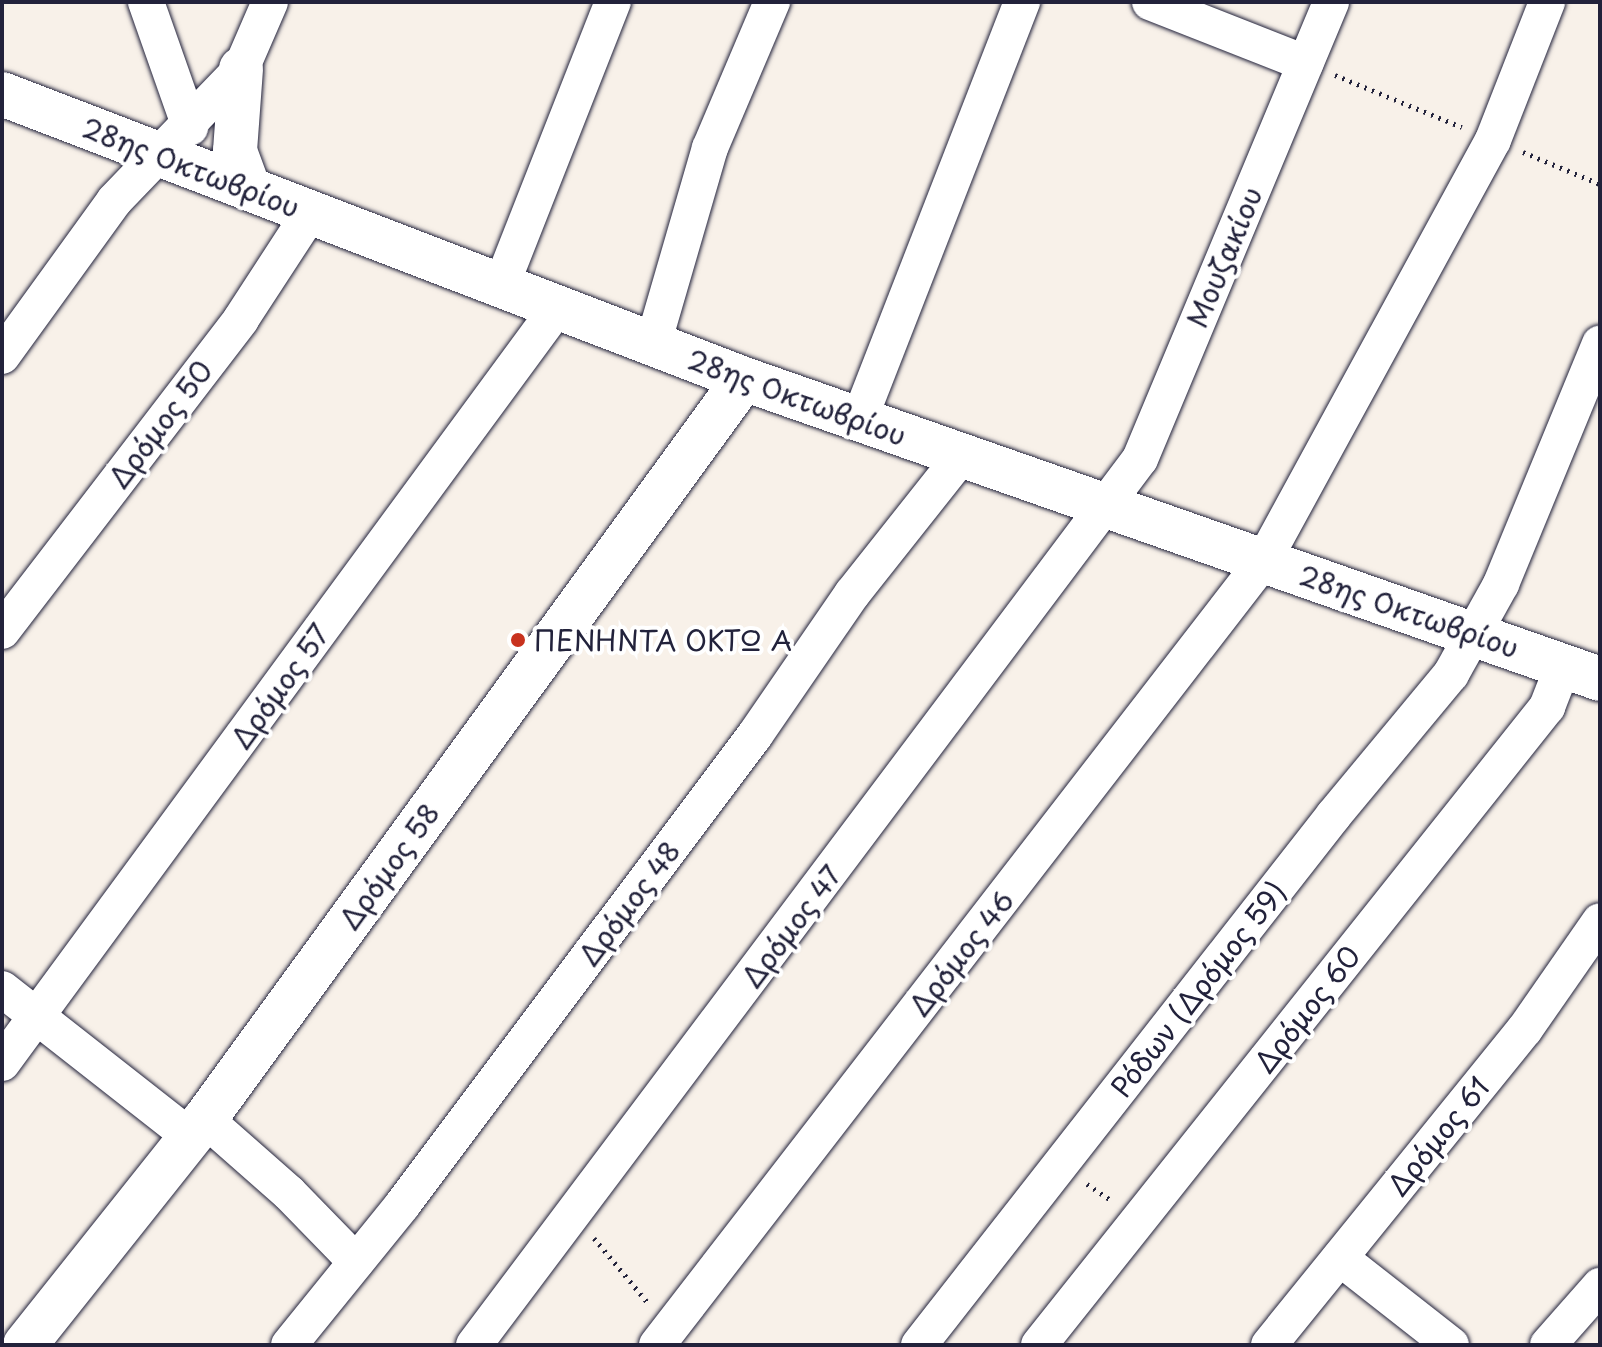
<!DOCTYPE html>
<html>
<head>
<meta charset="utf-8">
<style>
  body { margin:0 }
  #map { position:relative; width:1602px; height:1347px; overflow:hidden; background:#f8f1e9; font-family:"Playpen Sans",sans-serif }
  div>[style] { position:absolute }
  .path>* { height:5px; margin-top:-2.5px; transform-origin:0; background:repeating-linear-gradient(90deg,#22223b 0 2px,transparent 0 8px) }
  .roads { filter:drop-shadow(0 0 2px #22223b) drop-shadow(0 0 2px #22223b) }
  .street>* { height:36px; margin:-18px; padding:0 18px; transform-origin:18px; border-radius:18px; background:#fff }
  .secondary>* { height:44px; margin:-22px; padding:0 22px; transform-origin:22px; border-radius:22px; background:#fff }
  .dots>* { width:22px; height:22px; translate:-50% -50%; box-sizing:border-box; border:4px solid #fff; border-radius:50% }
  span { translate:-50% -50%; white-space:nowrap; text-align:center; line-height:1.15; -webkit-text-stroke:8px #fff; paint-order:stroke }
  .street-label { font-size:28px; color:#22223b }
  .poi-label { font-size:28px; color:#22223b }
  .left { translate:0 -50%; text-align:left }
  .frame { position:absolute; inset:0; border:4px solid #22223b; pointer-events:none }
</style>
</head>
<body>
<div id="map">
  <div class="path">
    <div style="left:1335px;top:75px;width:137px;rotate:22.3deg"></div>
    <div style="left:1523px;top:152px;width:83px;rotate:22.6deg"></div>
    <div style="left:1087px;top:1184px;width:30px;rotate:34deg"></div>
    <div style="left:594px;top:1238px;width:86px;rotate:50.2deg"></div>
  </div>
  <div class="roads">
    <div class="street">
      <div style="left:146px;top:2px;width:133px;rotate:70.6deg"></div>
      <div style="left:1150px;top:2px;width:167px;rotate:21.5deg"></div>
      <div style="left:501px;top:286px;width:305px;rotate:-68.5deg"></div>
      <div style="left:653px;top:344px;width:204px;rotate:-73.8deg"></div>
      <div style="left:710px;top:148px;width:159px;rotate:-67deg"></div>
      <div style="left:2px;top:356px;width:191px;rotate:-54.1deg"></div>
      <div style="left:114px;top:201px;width:183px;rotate:-46.1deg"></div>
      <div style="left:241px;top:69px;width:73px;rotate:-66.6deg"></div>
      <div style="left:859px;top:420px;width:449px;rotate:-68.7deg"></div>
      <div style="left:2px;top:631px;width:393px;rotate:-52.5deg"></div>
      <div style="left:241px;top:319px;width:126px;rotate:-56.9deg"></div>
      <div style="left:2px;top:989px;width:240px;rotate:38.1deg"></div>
      <div style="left:2px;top:1063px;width:937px;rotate:-53.68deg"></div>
      <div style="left:205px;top:1119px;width:112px;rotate:41.4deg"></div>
      <div style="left:289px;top:1193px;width:96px;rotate:45.8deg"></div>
      <div style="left:1340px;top:1258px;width:141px;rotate:38.1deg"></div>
      <div style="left:289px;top:1345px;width:181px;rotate:-51deg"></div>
      <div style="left:403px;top:1204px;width:586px;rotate:-53.11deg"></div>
      <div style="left:755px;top:735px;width:171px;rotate:-55.5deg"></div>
      <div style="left:852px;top:594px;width:177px;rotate:-51.6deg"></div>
      <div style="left:474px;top:1345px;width:1108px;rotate:-53.07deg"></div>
      <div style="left:1140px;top:459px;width:495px;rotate:-67.3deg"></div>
      <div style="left:657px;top:1345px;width:992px;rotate:-52.29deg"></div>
      <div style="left:1264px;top:560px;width:478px;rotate:-61.4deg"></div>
      <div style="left:1493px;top:140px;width:148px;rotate:-68.6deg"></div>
      <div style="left:919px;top:1345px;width:673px;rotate:-51.94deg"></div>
      <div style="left:1334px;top:815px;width:183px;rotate:-50.3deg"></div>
      <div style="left:1451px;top:674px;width:103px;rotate:-60.9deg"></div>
      <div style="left:1501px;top:584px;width:260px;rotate:-67.6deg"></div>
      <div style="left:1039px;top:1345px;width:816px;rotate:-51.47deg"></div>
      <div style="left:1547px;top:707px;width:44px;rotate:-68.7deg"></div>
      <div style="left:1269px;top:1345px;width:407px;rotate:-51deg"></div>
      <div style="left:1525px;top:1029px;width:131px;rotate:-55.2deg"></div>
      <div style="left:1548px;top:1345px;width:79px;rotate:-48.6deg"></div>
    </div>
    <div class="secondary">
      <div style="left:241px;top:69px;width:82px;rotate:94.2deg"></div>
      <div style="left:235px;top:151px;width:40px;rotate:69.8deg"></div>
      <div style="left:2px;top:94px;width:795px;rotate:21.01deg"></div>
      <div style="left:744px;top:379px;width:907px;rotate:19.31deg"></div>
      <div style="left:25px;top:1345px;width:289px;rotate:-51.5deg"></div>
      <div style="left:205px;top:1119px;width:915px;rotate:-53.93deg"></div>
    </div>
  </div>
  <div class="dots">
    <div style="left:518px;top:640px;background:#c8321e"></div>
  </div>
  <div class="street-label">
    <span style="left:191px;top:167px;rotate:21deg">28ης Οκτωβρίου</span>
    <span style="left:1224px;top:257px;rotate:-67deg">Μουζακίου</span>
    <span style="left:797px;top:397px;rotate:20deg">28ης Οκτωβρίου</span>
    <span style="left:160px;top:424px;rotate:-53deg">Δρόμος 50</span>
    <span style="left:1409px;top:611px;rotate:19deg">28ης Οκτωβρίου</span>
    <span style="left:280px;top:686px;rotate:-54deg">Δρόμος 57</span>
    <span style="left:389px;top:866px;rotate:-54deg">Δρόμος 58</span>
    <span style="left:629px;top:903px;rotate:-53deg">Δρόμος 48</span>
    <span style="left:791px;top:926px;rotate:-53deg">Δρόμος 47</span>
    <span style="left:961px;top:953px;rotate:-52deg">Δρόμος 46</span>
    <span style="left:1198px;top:989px;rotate:-52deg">Ρόδων (Δρόμος 59)</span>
    <span style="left:1307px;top:1009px;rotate:-52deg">Δρόμος 60</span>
    <span style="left:1438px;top:1136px;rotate:-51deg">Δρόμος 61</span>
  </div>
  <div class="poi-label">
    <span class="left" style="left:534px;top:640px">ΠΕΝΗΝΤΑ ΟΚΤΩ Α</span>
  </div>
  <div class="frame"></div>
</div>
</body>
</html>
